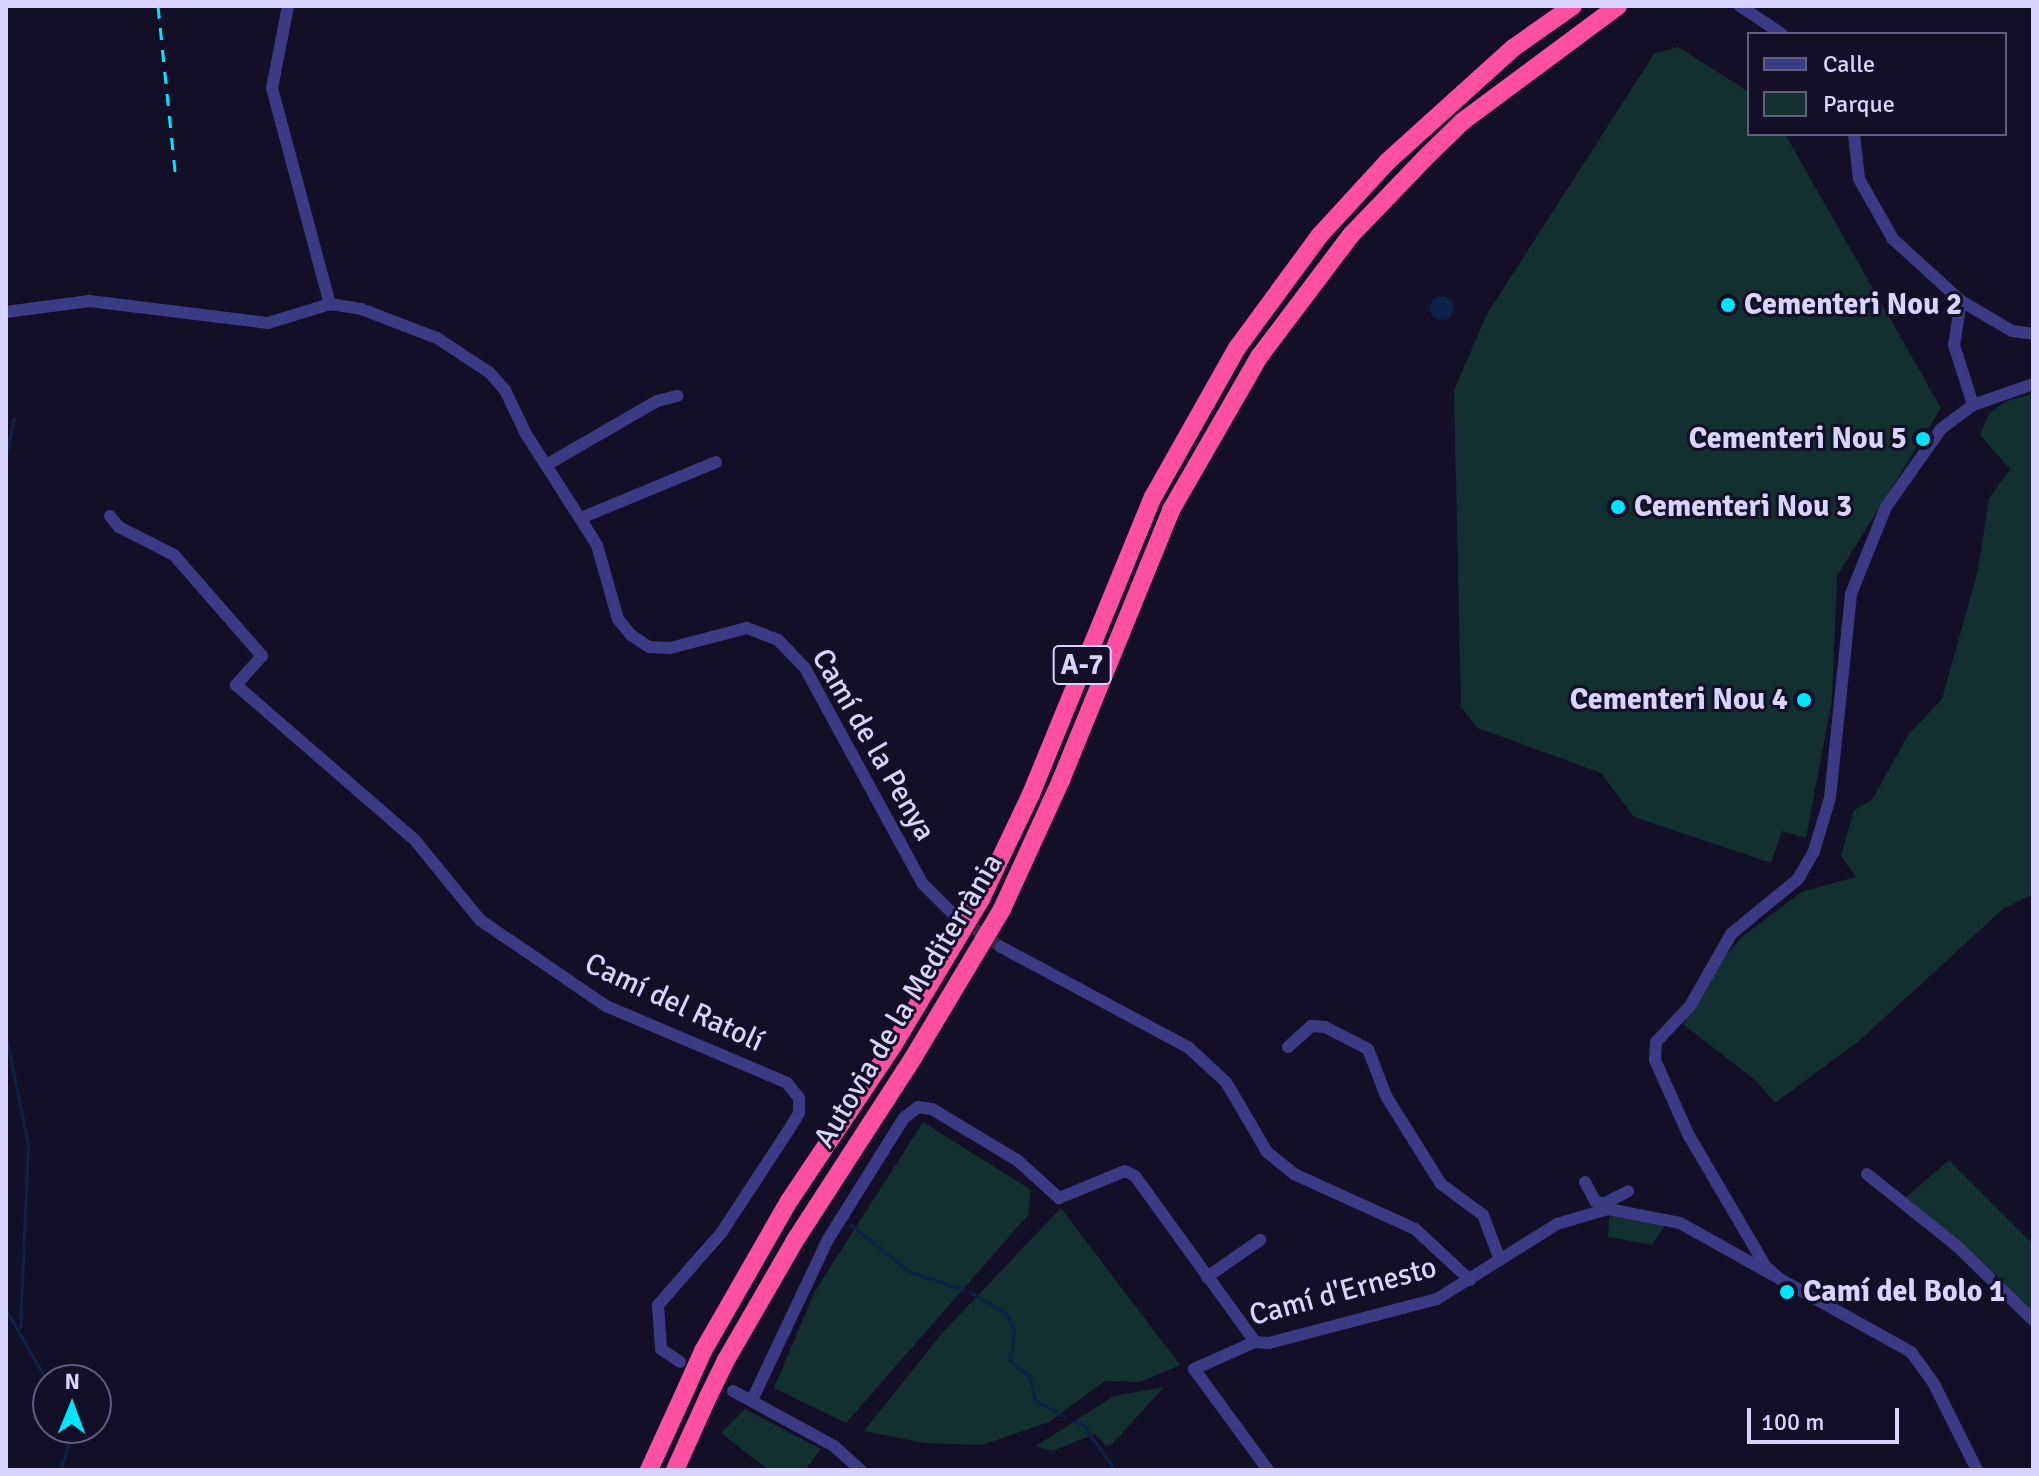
<!DOCTYPE html>
<html>
<head>
<meta charset="utf-8">
<style>
  body { margin:0 }
  #map { position:relative; width:2039px; height:1476px; overflow:hidden; background:#130f26; font-family:Signika,sans-serif }
  div>[style] { position:absolute }
  .green>* { inset:0; background:#12302f }
  .water>* { inset:0; background:#0c2248 }
  .round { border-radius:50% }
  .stream>* { height:3px; margin:-1.5px; padding:0 1.5px; transform-origin:1.5px; border-radius:1.5px; background:#0c2248 }
  .minor-tunnel>* { height:12px; margin-top:-6px; transform-origin:0; background:repeating-linear-gradient(90deg,#312d47 0 12px,transparent 0 18px) }
  .minor>* { height:12px; margin:-6px; padding:0 6px; transform-origin:6px; border-radius:6px; background:#3d3a85 }
  .highway>* { height:18px; margin:-9px; padding:0 9px; transform-origin:9px; border-radius:9px; background:#ff4fa3 }
  .rail>* { height:3px; margin-top:-1.5px; transform-origin:0; background:repeating-linear-gradient(90deg,#00e5ff 0 12px,transparent 0 22px) }
  .highway-bridge>* { height:18px; margin:-9px; padding:0 9px; transform-origin:9px; border-radius:9px; background:#ff4fa3 }
  .dots>* { width:22px; height:22px; translate:-50% -50%; box-sizing:border-box; border:4px solid #130f26; border-radius:50% }
  span { translate:-50% -50%; white-space:nowrap; text-align:center; line-height:1.15; -webkit-text-stroke:6px #130f26; paint-order:stroke }
  .shield-label span { padding:2px 6px; background:#130f26; border:2px solid; border-radius:6px; -webkit-text-stroke-width:0 }
  .shield-label { font-size:28px; color:#d9d4ff; font-weight:700 }
  .poi-label { font-size:30px; color:#d9d4ff; font-weight:700 }
  .left { translate:0 -50%; text-align:left }
  .right { translate:-100% -50%; text-align:right }
  .street-label { font-size:30px; color:#d9d4ff }
  .frame { position:absolute; inset:0; border:8px solid #d9d4ff; pointer-events:none }
  .legend { position:absolute; left:1747px; top:32px; width:260px; height:104px; box-sizing:border-box; background:#130f26; border:2px solid #625e7d; margin:0; padding:10px 14px; list-style:none; font-size:24px; color:#d9d4ff }
  .legend li { display:flex; align-items:center; gap:16px; height:40px }
  .legend b { width:40px; border:2px solid #625e7d }
  .north { position:absolute; left:32px; top:1364px; width:80px; height:80px; box-sizing:border-box; background:#130f26; border:2px solid #625e7d; border-radius:50%; rotate:1deg; font-size:22px; font-weight:700; line-height:32px; text-align:center; color:#d9d4ff }
  .north::after { content:''; display:block; margin:auto; width:28px; height:36px; background:#00e5ff; clip-path:polygon(50% 0,100% 100%,50% 72%,0 100%) }
  .scale { position:absolute; left:1747px; top:1408px; width:152px; height:36px; box-sizing:border-box; border:4px solid #d9d4ff; border-top:0; padding-left:10px; font-size:24px; line-height:28px; white-space:nowrap; color:#d9d4ff; -webkit-text-stroke:6px #130f26; paint-order:stroke }
</style>
</head>
<body>
<div id="map">
  <div class="green">
    <div style="clip-path:polygon(1678px 47px,1749px 92px,1749px 134px,1785px 134px,1941px 408px,1837px 576px,1832px 700px,1806px 838px,1782px 831px,1771px 863px,1634px 817px,1601px 773px,1478px 728px,1461px 707px,1454px 390px,1487px 314px,1654px 54px)"></div>
    <div style="clip-path:polygon(2033px 394px,2033px 894px,2003px 909px,1860px 1040px,1775px 1103px,1756px 1081px,1683px 1024px,1721px 961px,1743px 936px,1801px 892px,1856px 877px,1841px 856px,1854px 810px,1872px 800px,1908px 735px,1942px 699px,1978px 570px,1989px 498px,2010px 469px,1980px 435px,1989px 413px,2006px 401px)"></div>
    <div style="clip-path:polygon(923px 1122px,1031px 1190px,1028px 1215px,846px 1423px,774px 1388px,815px 1291px)"></div>
    <div style="clip-path:polygon(1949px 1160px,2033px 1244px,2033px 1314px,1985px 1264px,1905px 1198px)"></div>
    <div style="clip-path:polygon(1061px 1208px,1180px 1365px,1140px 1382px,1105px 1381px,1049px 1422px,982px 1445px,924px 1443px,864px 1431px,943px 1332px)"></div>
    <div style="clip-path:polygon(1629px 1215px,1668px 1221px,1652px 1245px,1608px 1237px,1609px 1217px)"></div>
    <div style="clip-path:polygon(1164px 1387px,1112px 1444px,1106px 1446px,1095px 1434px,1052px 1451px,1036px 1446px,1114px 1396px)"></div>
    <div style="clip-path:polygon(745px 1409px,821px 1449px,805px 1470px,769px 1470px,721px 1433px)"></div>
  </div>
  <div class="water">
    <div class="round" style="left:1430px;top:296px;width:24px;height:24px"></div>
  </div>
  <div class="stream">
    <div style="left:6px;top:455px;width:38px;rotate:-78deg"></div>
    <div style="left:6px;top:1036px;width:111px;rotate:78.6deg"></div>
    <div style="left:28px;top:1145px;width:183px;rotate:92.5deg"></div>
    <div style="left:851px;top:1225px;width:75px;rotate:38.5deg"></div>
    <div style="left:910px;top:1272px;width:55px;rotate:18.1deg"></div>
    <div style="left:971px;top:1293px;width:40px;rotate:29.7deg"></div>
    <div style="left:1006px;top:1313px;width:19px;rotate:65deg"></div>
    <div style="left:1014px;top:1330px;width:31px;rotate:97deg"></div>
    <div style="left:1010px;top:1361px;width:24px;rotate:38deg"></div>
    <div style="left:1029px;top:1376px;width:25px;rotate:76deg"></div>
    <div style="left:1035px;top:1400px;width:33px;rotate:29deg"></div>
    <div style="left:6px;top:1310px;width:84px;rotate:60.1deg"></div>
    <div style="left:1074px;top:1421px;width:10px;rotate:24deg"></div>
    <div style="left:1083px;top:1425px;width:55px;rotate:54.6deg"></div>
    <div style="left:60px;top:1470px;width:25px;rotate:-72deg"></div>
    <div style="left:68px;top:1446px;width:19px;rotate:-106deg"></div>
  </div>
  <div class="minor-tunnel">
    <div style="left:960px;top:919px;width:50px;rotate:34.3deg"></div>
  </div>
  <div class="minor">
    <div style="left:288px;top:6px;width:84px;rotate:101deg"></div>
    <div style="left:272px;top:88px;width:224px;rotate:75deg"></div>
    <div style="left:1740px;top:6px;width:50px;rotate:33.7deg"></div>
    <div style="left:1854px;top:134px;width:45px;rotate:83.7deg"></div>
    <div style="left:1859px;top:179px;width:69px;rotate:60.5deg"></div>
    <div style="left:1893px;top:239px;width:92px;rotate:42.4deg"></div>
    <div style="left:1961px;top:301px;width:59px;rotate:30.5deg"></div>
    <div style="left:2012px;top:331px;width:21px;rotate:8deg"></div>
    <div style="left:1961px;top:301px;width:45px;rotate:99deg"></div>
    <div style="left:1954px;top:345px;width:63px;rotate:72.4deg"></div>
    <div style="left:6px;top:312px;width:84px;rotate:-7.5deg"></div>
    <div style="left:89px;top:301px;width:180px;rotate:7deg"></div>
    <div style="left:268px;top:323px;width:65px;rotate:-17deg"></div>
    <div style="left:330px;top:304px;width:31px;rotate:9deg"></div>
    <div style="left:361px;top:309px;width:81px;rotate:20.9deg"></div>
    <div style="left:437px;top:338px;width:64px;rotate:33.4deg"></div>
    <div style="left:490px;top:373px;width:23px;rotate:49deg"></div>
    <div style="left:505px;top:390px;width:49px;rotate:64.5deg"></div>
    <div style="left:526px;top:434px;width:132px;rotate:57.4deg"></div>
    <div style="left:597px;top:545px;width:77px;rotate:74.2deg"></div>
    <div style="left:618px;top:619px;width:21px;rotate:51deg"></div>
    <div style="left:631px;top:635px;width:22px;rotate:34deg"></div>
    <div style="left:649px;top:647px;width:21px;rotate:3deg"></div>
    <div style="left:670px;top:648px;width:80px;rotate:-14.6deg"></div>
    <div style="left:747px;top:628px;width:33px;rotate:21deg"></div>
    <div style="left:778px;top:640px;width:39px;rotate:46deg"></div>
    <div style="left:805px;top:668px;width:245px;rotate:61.4deg"></div>
    <div style="left:922px;top:883px;width:45px;rotate:45deg"></div>
    <div style="left:548px;top:464px;width:126px;rotate:-30deg"></div>
    <div style="left:657px;top:401px;width:21px;rotate:-14deg"></div>
    <div style="left:110px;top:516px;width:14px;rotate:51deg"></div>
    <div style="left:119px;top:527px;width:62px;rotate:27deg"></div>
    <div style="left:174px;top:555px;width:134px;rotate:48.9deg"></div>
    <div style="left:262px;top:656px;width:39px;rotate:132deg"></div>
    <div style="left:236px;top:685px;width:235px;rotate:40.9deg"></div>
    <div style="left:414px;top:839px;width:104px;rotate:50.8deg"></div>
    <div style="left:480px;top:920px;width:153px;rotate:34.3deg"></div>
    <div style="left:606px;top:1006px;width:197px;rotate:23deg"></div>
    <div style="left:787px;top:1083px;width:19px;rotate:51deg"></div>
    <div style="left:799px;top:1098px;width:15px;rotate:90deg"></div>
    <div style="left:799px;top:1113px;width:21px;rotate:121deg"></div>
    <div style="left:788px;top:1131px;width:121px;rotate:123.2deg"></div>
    <div style="left:722px;top:1232px;width:97px;rotate:131.2deg"></div>
    <div style="left:658px;top:1305px;width:44px;rotate:86.1deg"></div>
    <div style="left:661px;top:1349px;width:23px;rotate:34deg"></div>
    <div style="left:581px;top:518px;width:146px;rotate:-22.5deg"></div>
    <div style="left:1001px;top:947px;width:213px;rotate:28.2deg"></div>
    <div style="left:1189px;top:1048px;width:50px;rotate:42.6deg"></div>
    <div style="left:1226px;top:1082px;width:81px;rotate:59.6deg"></div>
    <div style="left:1267px;top:1152px;width:35px;rotate:39deg"></div>
    <div style="left:1294px;top:1174px;width:133px;rotate:24.4deg"></div>
    <div style="left:1415px;top:1229px;width:75px;rotate:42.8deg"></div>
    <div style="left:1288px;top:1047px;width:31px;rotate:-42deg"></div>
    <div style="left:1311px;top:1026px;width:14px;rotate:4deg"></div>
    <div style="left:1325px;top:1027px;width:48px;rotate:27.1deg"></div>
    <div style="left:1368px;top:1049px;width:50px;rotate:69deg"></div>
    <div style="left:1386px;top:1096px;width:104px;rotate:58deg"></div>
    <div style="left:1441px;top:1184px;width:52px;rotate:36.4deg"></div>
    <div style="left:1483px;top:1215px;width:48px;rotate:69.3deg"></div>
    <div style="left:1867px;top:1174px;width:115px;rotate:38.7deg"></div>
    <div style="left:1957px;top:1246px;width:106px;rotate:44.2deg"></div>
    <div style="left:1585px;top:1182px;width:21px;rotate:62deg"></div>
    <div style="left:1595px;top:1201px;width:9px;rotate:21deg"></div>
    <div style="left:1603px;top:1204px;width:28px;rotate:-27deg"></div>
    <div style="left:1207px;top:1277px;width:65px;rotate:-34.9deg"></div>
    <div style="left:1788px;top:1286px;width:29px;rotate:-139deg"></div>
    <div style="left:1766px;top:1267px;width:152px;rotate:-120.4deg"></div>
    <div style="left:1689px;top:1136px;width:83px;rotate:-114.1deg"></div>
    <div style="left:1655px;top:1060px;width:18px;rotate:-87deg"></div>
    <div style="left:1656px;top:1042px;width:50px;rotate:-46.6deg"></div>
    <div style="left:1690px;top:1006px;width:83px;rotate:-60.3deg"></div>
    <div style="left:1731px;top:934px;width:87px;rotate:-39.4deg"></div>
    <div style="left:1798px;top:879px;width:32px;rotate:-60deg"></div>
    <div style="left:1814px;top:851px;width:55px;rotate:-73.2deg"></div>
    <div style="left:1830px;top:798px;width:205px;rotate:-84.1deg"></div>
    <div style="left:1851px;top:594px;width:94px;rotate:-68.1deg"></div>
    <div style="left:1886px;top:507px;width:95px;rotate:-54.8deg"></div>
    <div style="left:1941px;top:429px;width:40px;rotate:-37deg"></div>
    <div style="left:1973px;top:405px;width:64px;rotate:-19.3deg"></div>
    <div style="left:733px;top:1391px;width:115px;rotate:28.6deg"></div>
    <div style="left:834px;top:1446px;width:36px;rotate:42deg"></div>
    <div style="left:752px;top:1400px;width:176px;rotate:-64.7deg"></div>
    <div style="left:827px;top:1241px;width:145px;rotate:-58deg"></div>
    <div style="left:904px;top:1118px;width:18px;rotate:-38deg"></div>
    <div style="left:918px;top:1107px;width:14px;rotate:8deg"></div>
    <div style="left:932px;top:1109px;width:99px;rotate:31deg"></div>
    <div style="left:1017px;top:1160px;width:57px;rotate:42.1deg"></div>
    <div style="left:1059px;top:1198px;width:71px;rotate:-22.2deg"></div>
    <div style="left:1125px;top:1171px;width:11px;rotate:27deg"></div>
    <div style="left:1135px;top:1176px;width:205px;rotate:54.1deg"></div>
    <div style="left:1268px;top:1470px;width:125px;rotate:-126.2deg"></div>
    <div style="left:1194px;top:1369px;width:67px;rotate:-23.9deg"></div>
    <div style="left:1255px;top:1342px;width:14px;rotate:4deg"></div>
    <div style="left:1269px;top:1343px;width:174px;rotate:-14.7deg"></div>
    <div style="left:1437px;top:1299px;width:142px;rotate:-32deg"></div>
    <div style="left:1557px;top:1224px;width:53px;rotate:-16.4deg"></div>
    <div style="left:1608px;top:1209px;width:73px;rotate:11deg"></div>
    <div style="left:1680px;top:1223px;width:265px;rotate:29.2deg"></div>
    <div style="left:1911px;top:1352px;width:37px;rotate:54deg"></div>
    <div style="left:1933px;top:1382px;width:98px;rotate:63.4deg"></div>
  </div>
  <div class="highway">
    <div style="left:981px;top:899px;width:116px;rotate:-64.5deg"></div>
    <div style="left:1031px;top:794px;width:321px;rotate:-67.7deg"></div>
    <div style="left:1153px;top:497px;width:171px;rotate:-60.6deg"></div>
    <div style="left:1237px;top:348px;width:140px;rotate:-53.7deg"></div>
    <div style="left:1320px;top:235px;width:100px;rotate:-47.4deg"></div>
    <div style="left:1388px;top:161px;width:169px;rotate:-42.1deg"></div>
    <div style="left:1513px;top:48px;width:73px;rotate:-35deg"></div>
    <div style="left:1002px;top:909px;width:142px;rotate:-65.4deg"></div>
    <div style="left:1061px;top:780px;width:292px;rotate:-67.8deg"></div>
    <div style="left:1171px;top:510px;width:177px;rotate:-60.1deg"></div>
    <div style="left:1259px;top:357px;width:153px;rotate:-53deg"></div>
    <div style="left:1351px;top:235px;width:112px;rotate:-46.1deg"></div>
    <div style="left:1429px;top:154px;width:47px;rotate:-44.1deg"></div>
    <div style="left:1463px;top:121px;width:193px;rotate:-36.6deg"></div>
    <div style="left:703px;top:1351px;width:173px;rotate:-60.2deg"></div>
    <div style="left:789px;top:1201px;width:189px;rotate:-56.2deg"></div>
    <div style="left:726px;top:1360px;width:136px;rotate:-60deg"></div>
    <div style="left:794px;top:1242px;width:219px;rotate:-57.1deg"></div>
    <div style="left:649px;top:1470px;width:89px;rotate:-65.4deg"></div>
    <div style="left:675px;top:1470px;width:80px;rotate:-65.7deg"></div>
  </div>
  <div class="rail">
    <div style="left:158px;top:6px;width:174px;rotate:84.1deg"></div>
  </div>
  <div class="highway-bridge">
    <div style="left:894px;top:1044px;width:169px;rotate:-59deg"></div>
    <div style="left:913px;top:1058px;width:174px;rotate:-59.1deg"></div>
    <div style="left:686px;top:1389px;width:42px;rotate:-65.9deg"></div>
    <div style="left:708px;top:1397px;width:41px;rotate:-64.1deg"></div>
  </div>
  <div class="dots">
    <div style="left:1728px;top:305px;background:#00e5ff"></div>
    <div style="left:1923px;top:439px;background:#00e5ff"></div>
    <div style="left:1618px;top:507px;background:#00e5ff"></div>
    <div style="left:1804px;top:700px;background:#00e5ff"></div>
    <div style="left:1787px;top:1292px;background:#00e5ff"></div>
  </div>
  <div class="shield-label">
    <span style="left:1082px;top:665px">A-7</span>
  </div>
  <div class="poi-label">
    <span class="left" style="left:1744px;top:305px">Cementeri Nou 2</span>
    <span class="right" style="left:1907px;top:439px">Cementeri Nou 5</span>
    <span class="left" style="left:1634px;top:507px">Cementeri Nou 3</span>
    <span class="right" style="left:1788px;top:700px">Cementeri Nou 4</span>
    <span class="left" style="left:1803px;top:1292px">Camí del Bolo 1</span>
  </div>
  <div class="street-label">
    <span style="left:873px;top:745px;rotate:60deg">Camí de la Penya</span>
    <span style="left:909px;top:1001px;rotate:-59deg">Autovia de la Mediterrània</span>
    <span style="left:674px;top:1003px;rotate:25deg">Camí del Ratolí</span>
    <span style="left:1343px;top:1292px;rotate:-15deg">Camí d'Ernesto</span>
  </div>
  <div class="frame"></div>
  <ul class="legend">
  <li><b style="height:10px;background:#3d3a85"></b>Calle</li>
  <li><b style="height:22px;background:#12302f"></b>Parque</li>
  </ul>
  <div class="north">N</div>
  <div class="scale">100 m</div>
</div>
</body>
</html>
